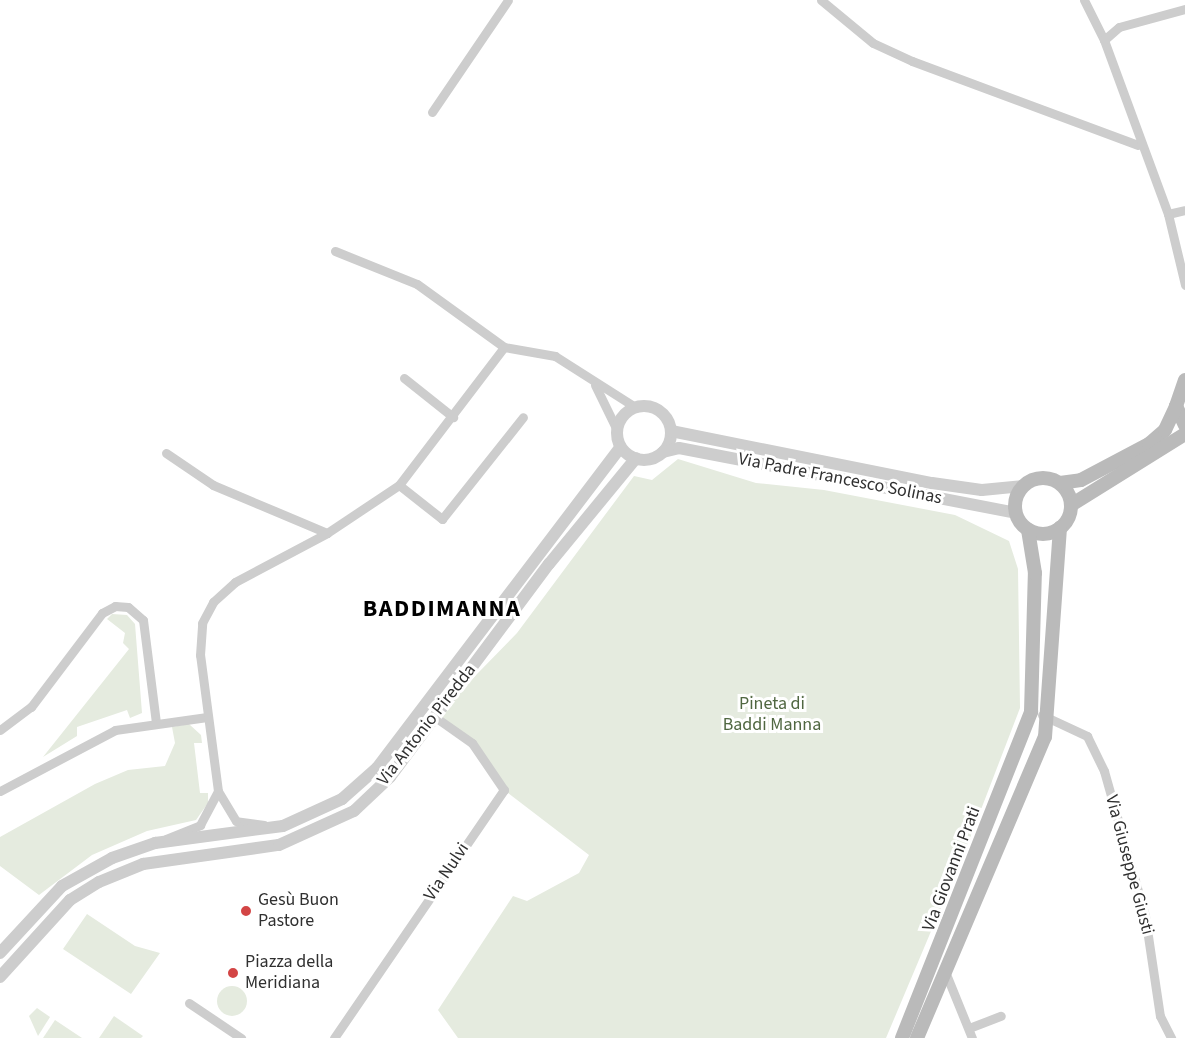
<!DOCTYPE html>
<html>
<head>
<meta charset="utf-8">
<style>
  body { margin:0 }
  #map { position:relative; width:1185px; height:1038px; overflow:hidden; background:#fff; font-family:"Source Sans 3",sans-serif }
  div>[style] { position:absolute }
  .green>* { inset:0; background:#e5ebdf }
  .round { border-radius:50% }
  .minor>* { height:9px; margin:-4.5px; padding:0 4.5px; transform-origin:4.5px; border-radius:4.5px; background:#cdcdcd }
  .tertiary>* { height:12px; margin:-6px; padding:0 6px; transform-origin:6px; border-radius:6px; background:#cdcdcd }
  .tertiary>.ring { margin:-6px; padding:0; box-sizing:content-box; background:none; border:12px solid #cdcdcd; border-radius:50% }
  .secondary>* { height:14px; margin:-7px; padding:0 7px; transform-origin:7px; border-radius:7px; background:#bababa }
  .secondary>.ring { margin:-7px; padding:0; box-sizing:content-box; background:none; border:14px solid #bababa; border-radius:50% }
  .dots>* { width:16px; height:16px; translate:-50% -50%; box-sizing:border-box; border:3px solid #fff; border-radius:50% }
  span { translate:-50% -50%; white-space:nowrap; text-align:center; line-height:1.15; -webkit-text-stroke:6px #fff; paint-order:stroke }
  .street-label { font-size:18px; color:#303030 }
  .park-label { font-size:18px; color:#506741 }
  .poi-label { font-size:18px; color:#303030 }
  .left { translate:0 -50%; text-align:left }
  .district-label { font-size:24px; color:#000; font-weight:700; letter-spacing:1.5px }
</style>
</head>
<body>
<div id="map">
  <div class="green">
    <div style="clip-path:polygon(678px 459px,756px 483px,824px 490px,955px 515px,1009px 541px,1018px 569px,1020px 708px,967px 846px,886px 1038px,458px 1038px,438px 1010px,513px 896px,527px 901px,579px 873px,589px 855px,504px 790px,482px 756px,435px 717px,517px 633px,634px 476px,652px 480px)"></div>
    <div style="clip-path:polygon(112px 614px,127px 615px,135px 624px,142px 713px,130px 718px,127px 710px,77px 727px,77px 736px,43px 757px,129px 649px,123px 643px,125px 633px,107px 619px)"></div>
    <div style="clip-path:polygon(189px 724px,201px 735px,202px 743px,194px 743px,200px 793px,208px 793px,208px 803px,196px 820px,147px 831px,92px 855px,39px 895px,0 866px,0 837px,95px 784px,128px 770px,165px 766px,175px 743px,172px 727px)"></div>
    <div style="clip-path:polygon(87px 914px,135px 946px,160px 953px,131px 994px,63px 949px)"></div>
    <div class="round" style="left:217px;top:986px;width:30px;height:30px"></div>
    <div style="clip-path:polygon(37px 1008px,50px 1017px,38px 1036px,29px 1016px)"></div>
    <div style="clip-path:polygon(114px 1016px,143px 1036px,141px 1038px,99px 1038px)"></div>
    <div style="clip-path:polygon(55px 1020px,82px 1038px,43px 1038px)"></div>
  </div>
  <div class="minor">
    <div style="left:821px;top:0;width:67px;rotate:39.6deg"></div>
    <div style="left:873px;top:43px;width:43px;rotate:24.8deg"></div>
    <div style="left:912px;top:61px;width:241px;rotate:20.4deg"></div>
    <div style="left:1084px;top:0;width:45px;rotate:63.4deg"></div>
    <div style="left:1104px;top:40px;width:185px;rotate:69.8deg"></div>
    <div style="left:1168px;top:214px;width:73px;rotate:76.5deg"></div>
    <div style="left:1104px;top:40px;width:20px;rotate:-41deg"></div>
    <div style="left:1119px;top:27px;width:68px;rotate:-15.3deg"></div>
    <div style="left:432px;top:112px;width:135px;rotate:-55.8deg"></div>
    <div style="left:1168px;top:214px;width:17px;rotate:-13deg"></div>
    <div style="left:335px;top:251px;width:88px;rotate:21.9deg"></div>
    <div style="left:417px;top:284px;width:107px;rotate:35.9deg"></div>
    <div style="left:404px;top:378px;width:63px;rotate:38.5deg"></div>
    <div style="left:595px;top:385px;width:50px;rotate:63.9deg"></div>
    <div style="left:166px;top:453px;width:57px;rotate:34.2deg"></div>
    <div style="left:213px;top:485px;width:124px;rotate:22.8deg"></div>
    <div style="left:399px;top:485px;width:55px;rotate:38.3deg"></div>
    <div style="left:442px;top:519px;width:130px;rotate:-51.5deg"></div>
    <div style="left:1042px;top:715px;width:50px;rotate:25deg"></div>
    <div style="left:1087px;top:736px;width:39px;rotate:64deg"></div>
    <div style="left:1104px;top:771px;width:151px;rotate:74.2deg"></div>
    <div style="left:1145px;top:916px;width:101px;rotate:81.5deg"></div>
    <div style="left:1160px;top:1016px;width:25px;rotate:63deg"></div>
    <div style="left:0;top:730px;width:39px;rotate:-37deg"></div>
    <div style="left:31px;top:707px;width:118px;rotate:-52.9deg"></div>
    <div style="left:102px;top:613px;width:15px;rotate:-28deg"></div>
    <div style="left:115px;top:606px;width:13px;rotate:4deg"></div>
    <div style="left:128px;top:607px;width:20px;rotate:41deg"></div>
    <div style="left:143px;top:620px;width:104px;rotate:82.8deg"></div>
    <div style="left:0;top:791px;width:130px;rotate:-27.9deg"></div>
    <div style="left:115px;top:730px;width:93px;rotate:-8deg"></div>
    <div style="left:264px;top:825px;width:28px;rotate:-172deg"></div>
    <div style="left:236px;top:821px;width:35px;rotate:-121deg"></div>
    <div style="left:218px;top:791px;width:137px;rotate:-97.5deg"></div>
    <div style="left:200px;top:655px;width:32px;rotate:-86deg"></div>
    <div style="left:202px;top:623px;width:24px;rotate:-62deg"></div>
    <div style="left:213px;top:602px;width:30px;rotate:-42deg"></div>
    <div style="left:235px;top:582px;width:104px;rotate:-28deg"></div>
    <div style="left:327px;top:533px;width:87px;rotate:-33.7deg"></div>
    <div style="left:399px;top:485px;width:173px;rotate:-52.7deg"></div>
    <div style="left:504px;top:347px;width:52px;rotate:10deg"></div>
    <div style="left:555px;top:356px;width:95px;rotate:32.5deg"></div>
    <div style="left:166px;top:839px;width:37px;rotate:-22deg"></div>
    <div style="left:200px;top:825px;width:38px;rotate:-62deg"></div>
    <div style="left:946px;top:974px;width:69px;rotate:67.9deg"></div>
    <div style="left:189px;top:1003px;width:63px;rotate:33.9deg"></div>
    <div style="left:969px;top:1028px;width:34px;rotate:-21deg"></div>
    <div style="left:334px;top:1038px;width:301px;rotate:-55.6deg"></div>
    <div style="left:504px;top:790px;width:57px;rotate:-124.2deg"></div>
    <div style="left:472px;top:743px;width:45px;rotate:-144.9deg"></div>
  </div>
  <div class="tertiary">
    <div class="ring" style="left:617px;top:406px;width:42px;height:42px"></div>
    <div style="left:671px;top:431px;width:266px;rotate:11.3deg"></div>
    <div style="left:932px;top:483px;width:50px;rotate:8deg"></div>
    <div style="left:982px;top:490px;width:41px;rotate:-5.6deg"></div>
    <div style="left:663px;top:452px;width:16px;rotate:-14deg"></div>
    <div style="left:679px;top:448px;width:343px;rotate:10.9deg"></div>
    <div style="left:0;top:953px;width:91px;rotate:-47.2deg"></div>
    <div style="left:62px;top:886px;width:57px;rotate:-29.2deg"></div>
    <div style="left:112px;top:858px;width:46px;rotate:-19.2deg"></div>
    <div style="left:155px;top:843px;width:129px;rotate:-7.6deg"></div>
    <div style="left:283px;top:826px;width:65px;rotate:-24.6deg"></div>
    <div style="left:342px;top:799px;width:47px;rotate:-41.5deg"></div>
    <div style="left:377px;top:768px;width:403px;rotate:-52.8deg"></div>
    <div style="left:0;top:977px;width:104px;rotate:-47.7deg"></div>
    <div style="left:70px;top:900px;width:34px;rotate:-32deg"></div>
    <div style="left:99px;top:882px;width:48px;rotate:-22.2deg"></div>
    <div style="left:143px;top:864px;width:137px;rotate:-8deg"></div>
    <div style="left:279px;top:845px;width:82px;rotate:-24.4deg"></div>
    <div style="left:354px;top:811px;width:50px;rotate:-43.4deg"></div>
    <div style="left:390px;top:777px;width:266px;rotate:-53.3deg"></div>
    <div style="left:549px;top:564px;width:137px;rotate:-50.6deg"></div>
  </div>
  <div class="secondary">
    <div style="left:1185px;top:380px;width:28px;rotate:109deg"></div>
    <div style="left:1176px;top:406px;width:21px;rotate:65deg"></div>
    <div class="ring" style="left:1015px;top:478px;width:42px;height:42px"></div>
    <div style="left:1060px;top:483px;width:21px;rotate:-8deg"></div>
    <div style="left:1081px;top:480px;width:77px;rotate:-27.9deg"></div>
    <div style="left:1149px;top:444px;width:21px;rotate:-41deg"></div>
    <div style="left:1165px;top:430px;width:26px;rotate:-65deg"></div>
    <div style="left:1071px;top:505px;width:134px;rotate:-31.9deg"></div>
    <div style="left:902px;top:1038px;width:351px;rotate:-68.4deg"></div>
    <div style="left:1031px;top:712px;width:139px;rotate:-88.4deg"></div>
    <div style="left:1035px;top:573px;width:44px;rotate:-99.2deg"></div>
    <div style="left:917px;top:1038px;width:327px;rotate:-67deg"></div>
    <div style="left:1045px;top:737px;width:210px;rotate:-85.9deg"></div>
  </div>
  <div class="dots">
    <div style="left:246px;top:911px;background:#d34545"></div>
    <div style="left:233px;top:973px;background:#d34545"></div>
  </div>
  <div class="street-label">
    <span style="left:840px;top:479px;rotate:11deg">Via Padre Francesco Solinas</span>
    <span style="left:427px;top:725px;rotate:-52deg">Via Antonio Piredda</span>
    <span style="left:1129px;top:865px;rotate:75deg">Via Giuseppe Giusti</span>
    <span style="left:952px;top:869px;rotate:-69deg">Via Giovanni Prati</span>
    <span style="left:447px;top:872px;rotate:-56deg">Via Nulvi</span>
  </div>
  <div class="park-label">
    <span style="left:772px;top:715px">Pineta di<br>Baddi Manna</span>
  </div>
  <div class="poi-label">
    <span class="left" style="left:258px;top:911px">Gesù Buon<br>Pastore</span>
    <span class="left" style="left:245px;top:973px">Piazza della<br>Meridiana</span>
  </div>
  <div class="district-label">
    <span style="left:442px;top:609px">BADDIMANNA</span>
  </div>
</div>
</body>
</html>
